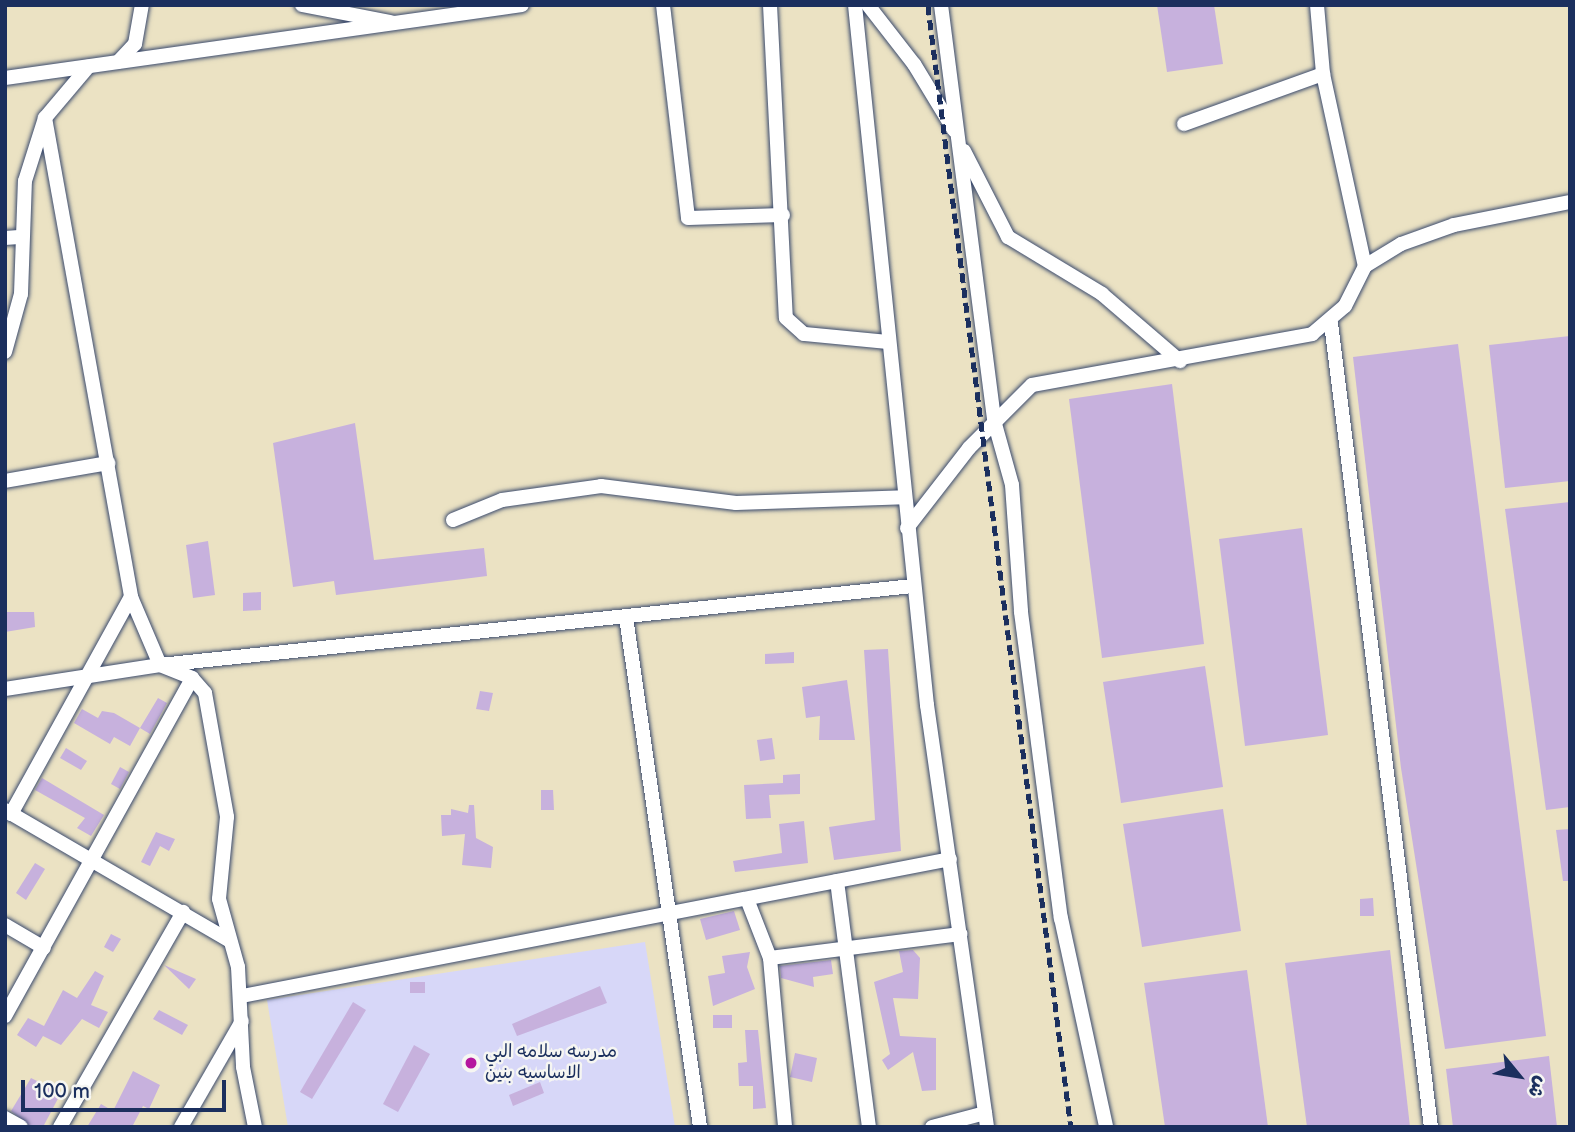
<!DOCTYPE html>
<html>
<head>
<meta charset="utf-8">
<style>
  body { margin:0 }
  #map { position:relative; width:1575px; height:1132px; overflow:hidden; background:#ebe2c3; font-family:"Balsamiq Sans","Playpen Sans Arabic",sans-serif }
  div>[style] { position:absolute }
  .built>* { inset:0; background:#d7d7f8 }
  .building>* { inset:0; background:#c7b1dd }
  .roads { filter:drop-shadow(0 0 2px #3a4a6d) drop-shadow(0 0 2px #3a4a6d) }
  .minor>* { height:14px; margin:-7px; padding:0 7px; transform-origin:7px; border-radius:7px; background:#fff }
  .rail>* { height:4.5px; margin-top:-2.25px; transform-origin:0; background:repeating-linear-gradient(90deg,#1b2f5e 0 10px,transparent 0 15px) }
  .dots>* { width:19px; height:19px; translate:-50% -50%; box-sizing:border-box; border:4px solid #f6f6f2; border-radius:50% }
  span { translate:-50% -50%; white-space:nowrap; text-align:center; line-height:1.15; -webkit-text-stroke:5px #f6f6f2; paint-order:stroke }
  .poi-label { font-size:18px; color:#1b2f5e }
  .left { translate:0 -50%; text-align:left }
  .frame { position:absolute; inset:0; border:7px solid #1b2f5e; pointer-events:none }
  .north { position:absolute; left:1484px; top:1041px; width:70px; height:70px; -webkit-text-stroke:5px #f6f6f2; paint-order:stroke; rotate:120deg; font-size:19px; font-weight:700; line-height:28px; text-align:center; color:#1b2f5e }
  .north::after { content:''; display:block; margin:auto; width:24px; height:32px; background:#1b2f5e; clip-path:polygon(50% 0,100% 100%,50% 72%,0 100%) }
  .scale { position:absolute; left:21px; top:1080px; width:205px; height:32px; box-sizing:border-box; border:4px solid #1b2f5e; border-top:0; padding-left:9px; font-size:21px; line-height:24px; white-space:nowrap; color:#1b2f5e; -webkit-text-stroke:5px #f6f6f2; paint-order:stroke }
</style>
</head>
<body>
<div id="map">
  <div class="built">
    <div style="clip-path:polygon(645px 942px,675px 1127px,288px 1127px,267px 1000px)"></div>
  </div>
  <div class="building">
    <div style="clip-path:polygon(1157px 5px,1214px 5px,1223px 64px,1167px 72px)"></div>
    <div style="clip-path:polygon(1570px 336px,1570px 481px,1505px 488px,1489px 345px)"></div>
    <div style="clip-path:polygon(1458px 344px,1546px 1036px,1445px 1049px,1401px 768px,1353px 357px)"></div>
    <div style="clip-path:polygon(1172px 384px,1204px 644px,1102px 658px,1069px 399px)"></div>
    <div style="clip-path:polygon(355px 423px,374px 560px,484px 548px,487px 576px,336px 595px,334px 581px,293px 587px,273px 443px)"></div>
    <div style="clip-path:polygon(1570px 502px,1570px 807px,1546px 810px,1505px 509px)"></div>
    <div style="clip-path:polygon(1302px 528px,1328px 735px,1245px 746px,1219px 539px)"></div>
    <div style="clip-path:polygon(208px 541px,215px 595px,193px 598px,186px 545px)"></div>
    <div style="clip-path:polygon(261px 592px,261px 610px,243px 611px,243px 593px)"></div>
    <div style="clip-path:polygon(5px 612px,34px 612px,35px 627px,5px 632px)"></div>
    <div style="clip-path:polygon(888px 649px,901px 851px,834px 860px,829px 827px,875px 820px,864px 650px)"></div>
    <div style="clip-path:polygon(794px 652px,794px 663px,765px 664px,765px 654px)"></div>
    <div style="clip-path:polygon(1205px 666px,1223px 787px,1121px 803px,1103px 682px)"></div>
    <div style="clip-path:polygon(847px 680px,855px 740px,819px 740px,820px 716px,806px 718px,802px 687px)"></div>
    <div style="clip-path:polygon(480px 691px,493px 693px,489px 711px,476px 709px)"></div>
    <div style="clip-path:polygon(158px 698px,167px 703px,150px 734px,140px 728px,130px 746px,114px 737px,110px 744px,74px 723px,82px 709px,98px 718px,102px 711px,114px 713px,140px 728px)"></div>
    <div style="clip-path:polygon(772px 738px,775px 759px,760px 761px,757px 740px)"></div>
    <div style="clip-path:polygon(66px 748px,87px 761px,81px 770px,60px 758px)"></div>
    <div style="clip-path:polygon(120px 767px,129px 772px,120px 789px,111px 784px)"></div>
    <div style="clip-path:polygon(800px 774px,800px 794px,769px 795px,771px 818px,746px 819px,744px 785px,783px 783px,783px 775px)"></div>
    <div style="clip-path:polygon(42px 778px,104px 815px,91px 836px,77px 828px,85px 818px,35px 790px)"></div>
    <div style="clip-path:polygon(541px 790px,553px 790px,554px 810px,541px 810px)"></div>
    <div style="clip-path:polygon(469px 805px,474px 805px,476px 838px,493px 847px,491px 868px,462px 865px,465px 834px,442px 836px,441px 815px,451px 815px,451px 809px,468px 813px)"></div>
    <div style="clip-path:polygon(1223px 809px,1241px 931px,1142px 947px,1123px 824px)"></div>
    <div style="clip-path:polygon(804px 821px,808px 863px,735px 872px,733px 861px,782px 853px,779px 824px)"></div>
    <div style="clip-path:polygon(1570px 829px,1570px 881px,1563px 881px,1556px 830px)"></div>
    <div style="clip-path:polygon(156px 832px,175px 839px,169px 851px,160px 846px,150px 866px,141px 862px)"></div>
    <div style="clip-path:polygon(35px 863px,45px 869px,26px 900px,16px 893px)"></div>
    <div style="clip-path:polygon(1373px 898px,1374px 916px,1360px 916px,1360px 899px)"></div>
    <div style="clip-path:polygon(734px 911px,740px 930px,706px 940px,700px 919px)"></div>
    <div style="clip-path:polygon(111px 934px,121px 939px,113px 952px,104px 947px)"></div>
    <div style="clip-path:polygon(913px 950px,920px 958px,918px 999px,893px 998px,900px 1036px,936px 1038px,936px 1090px,922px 1091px,913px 1052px,888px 1070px,882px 1060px,890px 1054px,874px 982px,903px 972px,899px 951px)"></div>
    <div style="clip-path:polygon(1390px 950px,1410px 1127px,1307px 1127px,1285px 963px)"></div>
    <div style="clip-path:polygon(750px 952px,747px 967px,755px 989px,713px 1006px,708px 976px,725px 973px,722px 956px)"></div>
    <div style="clip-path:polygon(831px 960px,833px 974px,813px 977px,814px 987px,781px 978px,780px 966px)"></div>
    <div style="clip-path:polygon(164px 965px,196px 979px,189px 989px)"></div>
    <div style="clip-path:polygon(1247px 970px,1268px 1127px,1165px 1127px,1144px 983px)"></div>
    <div style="clip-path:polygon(95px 971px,104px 976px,91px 1005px,108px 1012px,99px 1028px,82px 1019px,61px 1045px,43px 1036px,36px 1047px,17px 1035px,28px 1018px,44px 1026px,63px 990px,77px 998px)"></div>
    <div style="clip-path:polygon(410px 982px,425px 982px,425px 993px,410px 993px)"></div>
    <div style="clip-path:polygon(600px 986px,607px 1003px,517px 1036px,512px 1024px)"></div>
    <div style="clip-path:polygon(353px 1002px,366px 1010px,312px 1099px,300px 1092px)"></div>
    <div style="clip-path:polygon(159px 1010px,188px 1025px,182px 1035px,153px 1019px)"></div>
    <div style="clip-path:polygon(713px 1015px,732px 1015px,732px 1028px,713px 1028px)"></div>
    <div style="clip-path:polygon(745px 1030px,758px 1030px,766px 1108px,753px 1109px,753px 1086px,739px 1086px,738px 1063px,747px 1062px)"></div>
    <div style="clip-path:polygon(414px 1045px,430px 1054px,398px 1112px,383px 1104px)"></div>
    <div style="clip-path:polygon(795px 1053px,817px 1058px,812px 1082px,790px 1077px)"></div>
    <div style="clip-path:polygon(1549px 1056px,1557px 1127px,1453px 1127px,1446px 1069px)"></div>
    <div style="clip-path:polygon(133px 1071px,160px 1085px,149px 1109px,143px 1106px,132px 1127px,87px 1127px,101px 1104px,113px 1111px)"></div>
    <div style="clip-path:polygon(31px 1078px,61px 1093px,43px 1127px,31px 1127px,11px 1111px)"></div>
    <div style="clip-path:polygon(540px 1082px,544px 1093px,513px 1106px,509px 1095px)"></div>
  </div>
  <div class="roads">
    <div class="minor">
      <div style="left:302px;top:5px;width:90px;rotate:10.9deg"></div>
      <div style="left:663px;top:5px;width:214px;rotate:83.3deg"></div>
      <div style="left:688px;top:218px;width:95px;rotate:-1.8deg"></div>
      <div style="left:770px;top:5px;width:313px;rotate:87.1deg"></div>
      <div style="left:786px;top:318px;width:24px;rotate:42deg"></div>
      <div style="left:804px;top:334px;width:85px;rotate:5.4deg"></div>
      <div style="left:855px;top:5px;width:704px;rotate:84.13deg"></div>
      <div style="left:927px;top:705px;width:426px;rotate:81.9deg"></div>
      <div style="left:868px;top:5px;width:75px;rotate:52.1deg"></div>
      <div style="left:914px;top:64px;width:77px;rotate:58.8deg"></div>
      <div style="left:941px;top:5px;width:422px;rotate:82.7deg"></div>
      <div style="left:995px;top:424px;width:63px;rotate:74.4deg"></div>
      <div style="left:1012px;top:485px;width:127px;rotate:85.9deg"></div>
      <div style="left:1021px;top:612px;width:309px;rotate:82.6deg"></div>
      <div style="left:1061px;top:918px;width:214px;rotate:77.8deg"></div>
      <div style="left:1317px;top:5px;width:69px;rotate:85deg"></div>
      <div style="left:1323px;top:74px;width:197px;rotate:77.7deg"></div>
      <div style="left:118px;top:62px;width:25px;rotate:-47deg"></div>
      <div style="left:135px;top:44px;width:40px;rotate:-80deg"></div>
      <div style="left:5px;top:78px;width:522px;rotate:-8.04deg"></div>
      <div style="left:45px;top:118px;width:487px;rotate:79.8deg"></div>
      <div style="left:131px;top:597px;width:74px;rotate:66.9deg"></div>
      <div style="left:160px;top:665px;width:35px;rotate:22deg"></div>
      <div style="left:192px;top:678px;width:20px;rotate:49deg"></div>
      <div style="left:205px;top:693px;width:126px;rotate:79.9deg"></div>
      <div style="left:227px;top:817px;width:82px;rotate:95.6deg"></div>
      <div style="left:219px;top:899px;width:71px;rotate:74.4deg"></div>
      <div style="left:238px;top:967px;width:100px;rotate:87.1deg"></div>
      <div style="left:243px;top:1067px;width:61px;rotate:78.7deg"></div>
      <div style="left:1184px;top:124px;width:148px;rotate:-19.8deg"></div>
      <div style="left:964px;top:151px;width:97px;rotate:62.9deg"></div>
      <div style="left:1008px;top:237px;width:110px;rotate:31.2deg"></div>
      <div style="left:1102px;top:294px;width:103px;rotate:40.7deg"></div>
      <div style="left:5px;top:238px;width:14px;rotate:-4deg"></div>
      <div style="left:1331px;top:323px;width:810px;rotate:82.91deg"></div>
      <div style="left:5px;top:352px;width:60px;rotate:-74.6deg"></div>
      <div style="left:21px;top:294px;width:113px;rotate:-88deg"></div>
      <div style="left:25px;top:181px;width:66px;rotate:-72.4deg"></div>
      <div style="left:45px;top:118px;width:67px;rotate:-49.9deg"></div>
      <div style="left:5px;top:481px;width:105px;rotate:-9.9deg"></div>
      <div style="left:453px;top:520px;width:53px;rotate:-22.2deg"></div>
      <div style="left:502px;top:500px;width:100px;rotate:-8deg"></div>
      <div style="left:601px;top:486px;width:136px;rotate:7.2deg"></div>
      <div style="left:736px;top:503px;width:168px;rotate:-2deg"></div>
      <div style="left:907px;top:528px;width:101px;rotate:-52.2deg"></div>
      <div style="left:969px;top:448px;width:89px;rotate:-45deg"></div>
      <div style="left:1032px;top:385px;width:285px;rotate:-10.3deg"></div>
      <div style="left:1312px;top:334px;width:43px;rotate:-40.3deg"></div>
      <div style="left:1345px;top:306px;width:45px;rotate:-63.4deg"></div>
      <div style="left:1365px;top:266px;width:42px;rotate:-31.4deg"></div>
      <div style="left:1401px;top:244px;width:56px;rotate:-19.7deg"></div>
      <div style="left:1454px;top:225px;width:118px;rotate:-11.2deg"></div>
      <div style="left:626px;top:617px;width:515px;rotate:81.74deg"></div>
      <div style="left:5px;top:689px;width:157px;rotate:-8.8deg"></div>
      <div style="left:160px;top:665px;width:757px;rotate:-5.99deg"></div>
      <div style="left:5px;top:810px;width:260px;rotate:30.2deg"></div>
      <div style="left:11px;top:814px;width:248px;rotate:-61.1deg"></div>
      <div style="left:837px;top:881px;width:248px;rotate:82.6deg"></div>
      <div style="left:747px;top:899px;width:63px;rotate:68.7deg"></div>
      <div style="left:770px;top:958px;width:170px;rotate:84.9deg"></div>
      <div style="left:5px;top:925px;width:45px;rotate:30.5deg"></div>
      <div style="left:770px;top:958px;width:192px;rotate:-7.2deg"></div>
      <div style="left:242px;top:996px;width:721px;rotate:-10.95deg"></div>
      <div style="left:5px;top:1016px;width:386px;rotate:-61deg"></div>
      <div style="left:5px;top:1118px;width:18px;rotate:29deg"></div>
      <div style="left:60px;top:1127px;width:248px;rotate:-60.2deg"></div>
      <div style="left:181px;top:1127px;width:122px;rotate:-60.1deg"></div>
      <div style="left:932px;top:1127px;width:55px;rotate:-14.8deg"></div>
    </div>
  </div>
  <div class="rail">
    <div style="left:928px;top:5px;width:1131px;rotate:82.74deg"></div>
  </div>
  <div class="dots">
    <div style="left:471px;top:1063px;background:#b5179e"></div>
  </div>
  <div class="poi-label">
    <span class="left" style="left:485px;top:1063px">مدرسه سلامه البي<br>الاساسيه بنين</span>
  </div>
  <div class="frame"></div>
  <div class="north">ش</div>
  <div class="scale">100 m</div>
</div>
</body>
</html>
